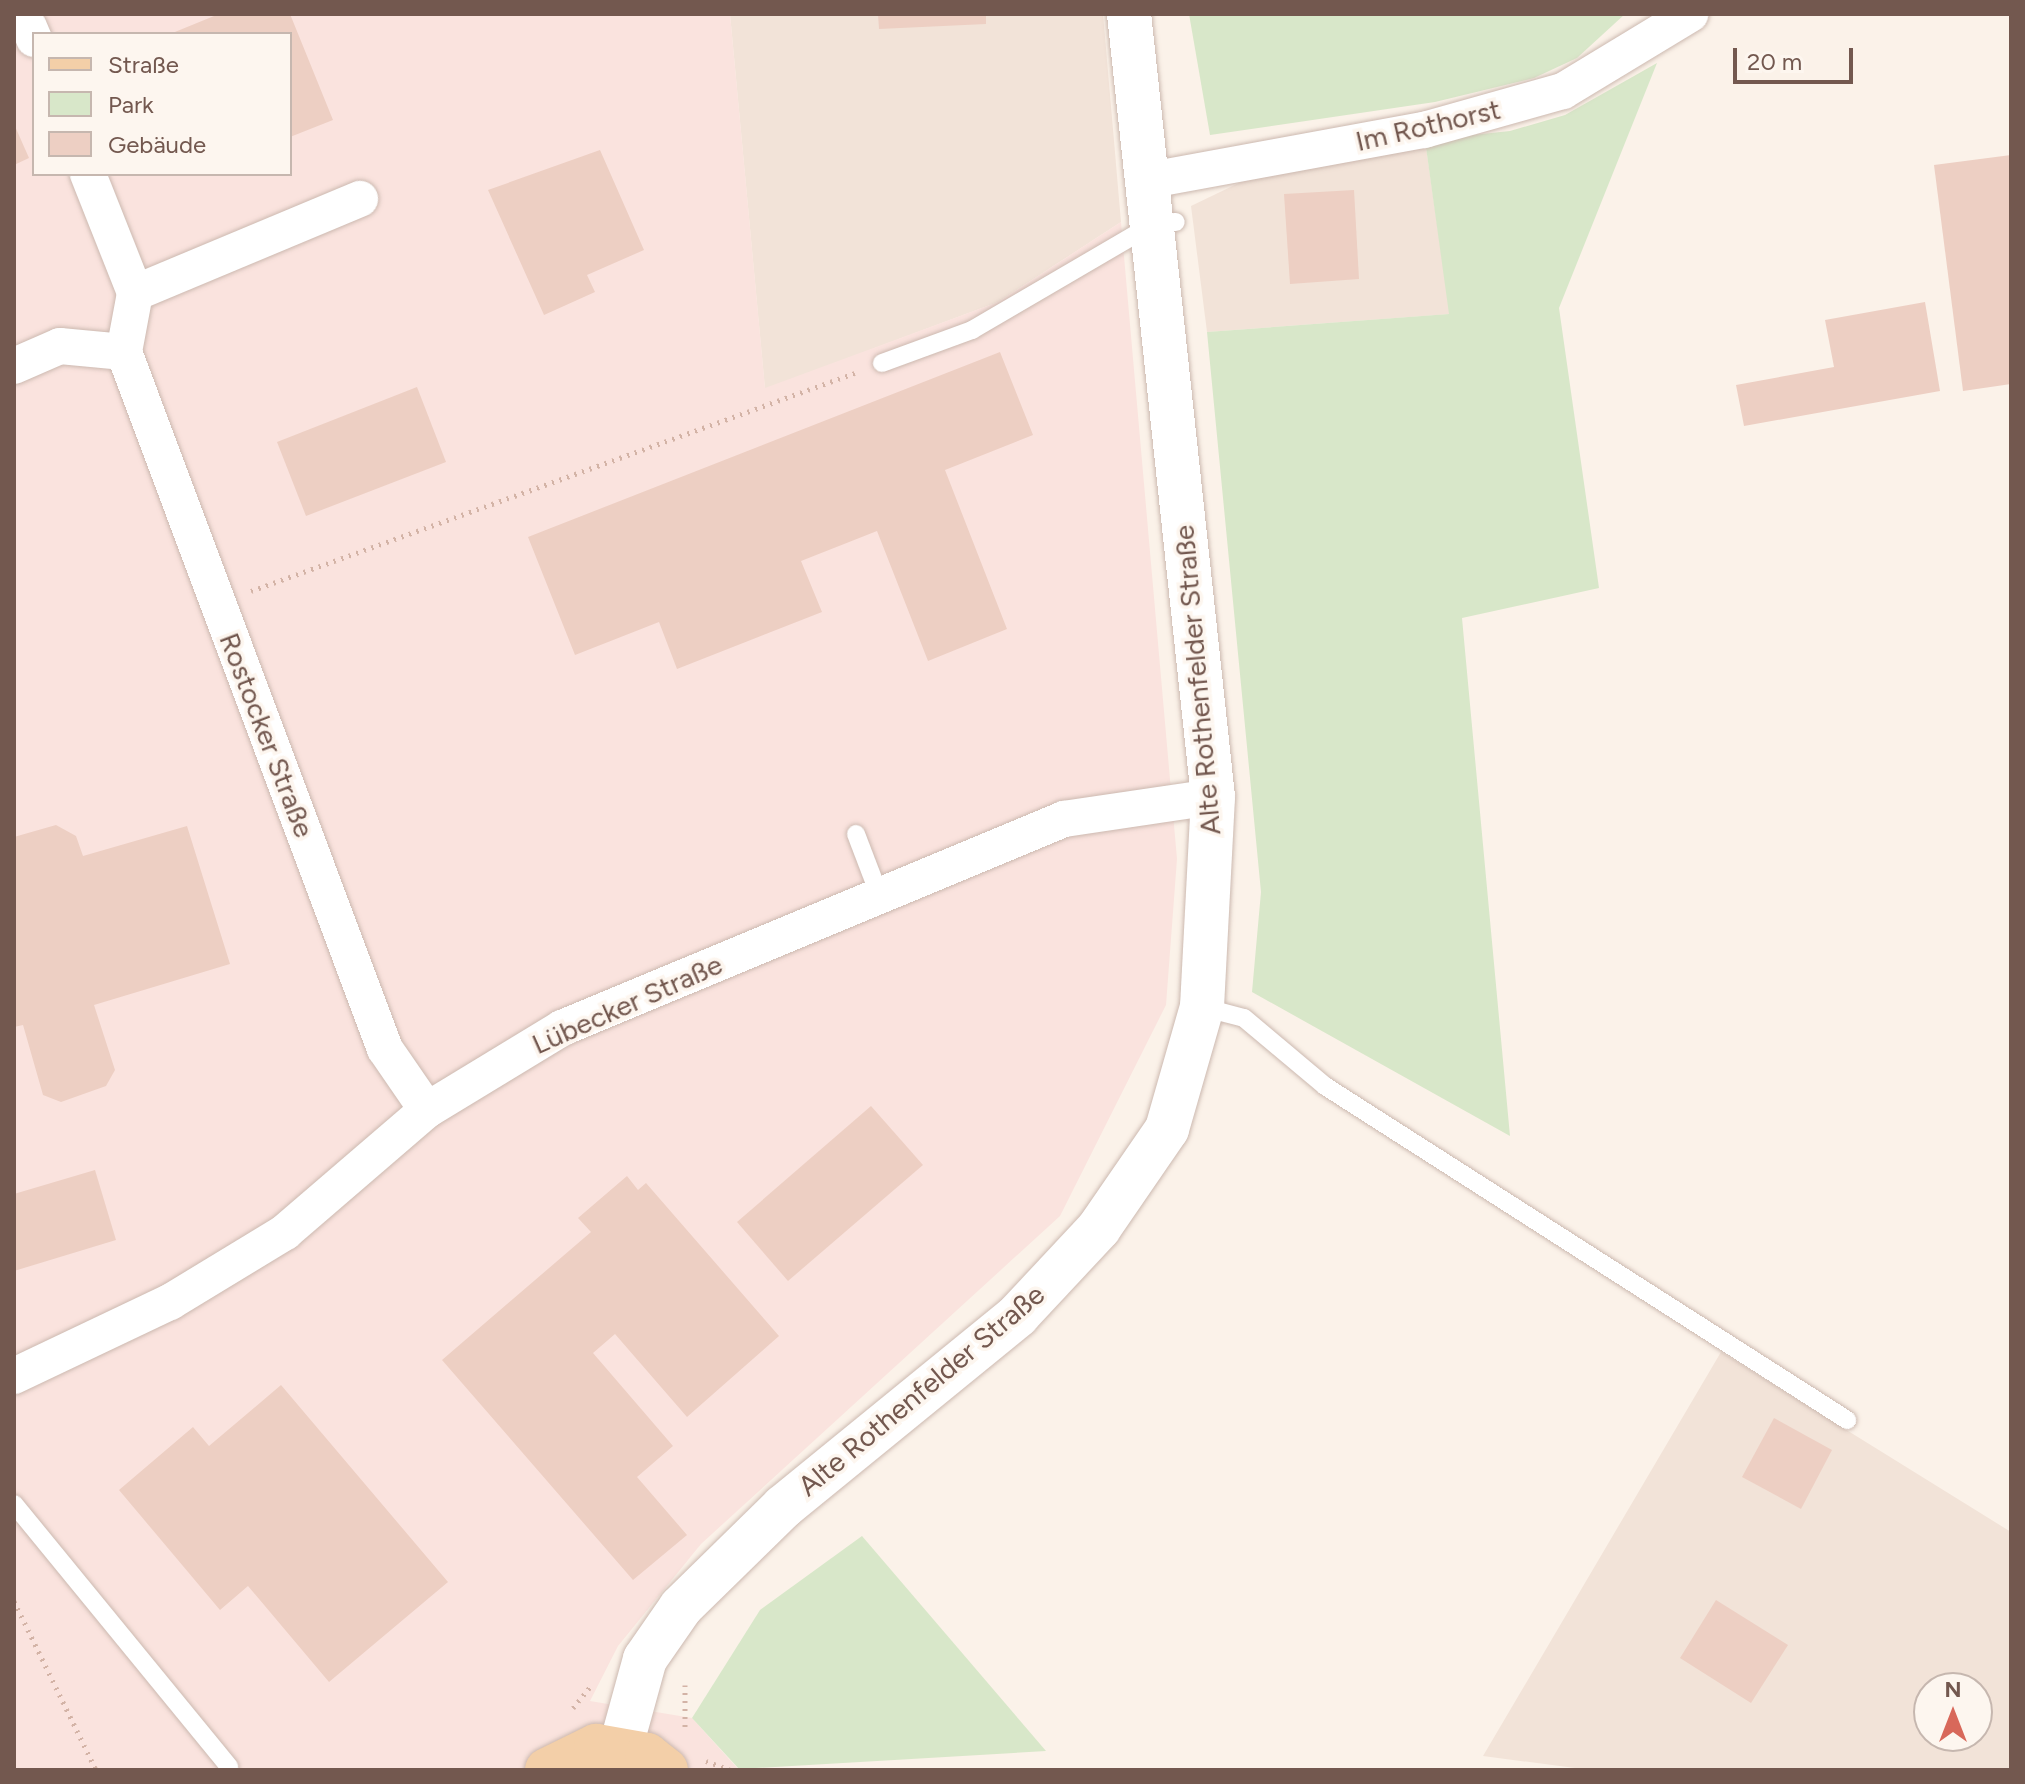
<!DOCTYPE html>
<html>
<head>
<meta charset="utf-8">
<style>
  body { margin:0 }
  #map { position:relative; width:2025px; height:1784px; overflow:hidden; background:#fbf2e9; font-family:Figtree,sans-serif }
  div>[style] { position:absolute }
  .residential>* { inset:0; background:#f2e3d8 }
  .commercial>* { inset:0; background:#fae3de }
  .green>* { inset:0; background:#d8e7c9 }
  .building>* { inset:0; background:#edcfc3 }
  .path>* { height:5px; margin-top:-2.5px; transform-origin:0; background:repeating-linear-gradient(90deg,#d3b3a6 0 2px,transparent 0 8px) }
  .roads { filter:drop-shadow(0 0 2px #ccb9b0) drop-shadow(0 0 2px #ccb9b0) }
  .lane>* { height:18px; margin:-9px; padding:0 9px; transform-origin:9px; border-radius:9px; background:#fff }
  .street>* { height:36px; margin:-18px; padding:0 18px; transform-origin:18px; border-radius:18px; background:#fff }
  .secondary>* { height:44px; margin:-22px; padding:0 22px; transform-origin:22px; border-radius:22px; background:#fff }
  .primary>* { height:44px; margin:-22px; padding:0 22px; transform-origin:22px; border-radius:22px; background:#f3cfa8 }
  span { translate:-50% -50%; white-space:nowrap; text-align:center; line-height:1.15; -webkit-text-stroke:7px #fdf6ef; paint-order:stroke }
  .street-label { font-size:28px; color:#73584f }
  .frame { position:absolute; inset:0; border:16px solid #73584f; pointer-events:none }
  .legend { position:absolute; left:32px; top:32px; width:260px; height:144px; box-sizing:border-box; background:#fdf6ef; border:2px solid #c6b7af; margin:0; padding:10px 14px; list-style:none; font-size:24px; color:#73584f }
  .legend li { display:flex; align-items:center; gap:16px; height:40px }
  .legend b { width:40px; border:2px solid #c6b7af }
  .north { position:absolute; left:1913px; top:1672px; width:80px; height:80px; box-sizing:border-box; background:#fdf6ef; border:2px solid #c6b7af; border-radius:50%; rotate:0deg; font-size:22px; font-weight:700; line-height:32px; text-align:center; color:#73584f }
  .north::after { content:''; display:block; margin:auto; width:28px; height:36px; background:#d8685a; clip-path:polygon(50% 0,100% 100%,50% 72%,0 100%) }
  .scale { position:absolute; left:1733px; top:48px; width:120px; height:36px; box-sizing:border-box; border:4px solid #73584f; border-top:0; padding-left:10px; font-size:24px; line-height:28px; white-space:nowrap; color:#73584f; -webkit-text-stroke:6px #fdf6ef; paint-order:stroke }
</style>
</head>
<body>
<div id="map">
  <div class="residential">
    <div style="clip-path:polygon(730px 14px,1103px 14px,1121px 222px,998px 302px,765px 389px)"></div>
    <div style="clip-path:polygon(1425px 140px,1450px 314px,1207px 332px,1191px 206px,1270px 168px)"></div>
    <div style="clip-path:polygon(evenodd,1721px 1352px,2011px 1532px,2011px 1770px,1590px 1770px,1483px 1756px,1721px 1352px,1929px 1688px,1977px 1688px,1977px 1736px,1929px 1736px,1929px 1688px)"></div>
  </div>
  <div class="commercial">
    <div style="clip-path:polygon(evenodd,14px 14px,730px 14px,765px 388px,998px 302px,1121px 222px,1177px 859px,1166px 1005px,1060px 1216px,701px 1544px,618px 1646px,590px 1701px,692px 1718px,739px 1770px,14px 1770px,14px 14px,34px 34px,290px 34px,290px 174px,34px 174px,34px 34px)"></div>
  </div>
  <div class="green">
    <div style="clip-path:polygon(1189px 14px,1625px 14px,1577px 58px,1534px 78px,1435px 102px,1210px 135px)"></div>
    <div style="clip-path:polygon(1657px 63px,1559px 308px,1599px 588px,1462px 618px,1510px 1136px,1252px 992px,1261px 892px,1207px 332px,1449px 314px,1425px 140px,1510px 131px,1565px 115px)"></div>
    <div style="clip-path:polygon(862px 1536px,1046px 1751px,739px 1769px,692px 1718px,760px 1610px)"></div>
  </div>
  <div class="building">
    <div style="clip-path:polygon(219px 14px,290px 14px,333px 120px,290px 137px,290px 34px,170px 34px)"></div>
    <div style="clip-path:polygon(878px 14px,986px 14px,986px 24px,879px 29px)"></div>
    <div style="clip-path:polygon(14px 124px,29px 158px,14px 165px)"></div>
    <div style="clip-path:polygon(600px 150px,644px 250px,587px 275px,595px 292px,544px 315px,488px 190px)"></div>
    <div style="clip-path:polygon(2011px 155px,2011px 384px,1963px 391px,1934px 165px)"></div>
    <div style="clip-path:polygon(1354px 190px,1359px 279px,1290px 284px,1284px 194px)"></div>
    <div style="clip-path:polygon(1925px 302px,1940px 391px,1744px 426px,1736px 385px,1834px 367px,1825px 320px)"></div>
    <div style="clip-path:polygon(1000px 352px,1033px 435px,945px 470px,1007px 629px,928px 661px,877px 531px,801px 561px,822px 612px,677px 669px,659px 622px,575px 655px,528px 537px)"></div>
    <div style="clip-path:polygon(417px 387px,446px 462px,306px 516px,277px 442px)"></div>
    <div style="clip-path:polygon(56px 825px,76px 836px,83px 856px,187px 826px,230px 964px,94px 1005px,115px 1070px,106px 1086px,61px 1102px,43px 1095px,23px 1025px,14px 1027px,14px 837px)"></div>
    <div style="clip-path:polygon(871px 1106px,923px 1165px,788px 1281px,737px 1222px)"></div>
    <div style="clip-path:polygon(95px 1170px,116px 1240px,14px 1271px,14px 1194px)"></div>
    <div style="clip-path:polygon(627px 1176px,638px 1190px,646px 1183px,779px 1336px,687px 1417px,615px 1334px,593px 1353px,673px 1446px,637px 1477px,687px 1535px,633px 1580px,442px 1360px,591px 1232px,578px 1218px)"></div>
    <div style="clip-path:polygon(281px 1385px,448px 1582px,329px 1682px,248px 1586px,220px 1610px,119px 1490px,193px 1427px,209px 1446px)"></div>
    <div style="clip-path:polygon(1774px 1418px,1832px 1450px,1801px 1509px,1742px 1477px)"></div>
    <div style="clip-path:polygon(1716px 1600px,1788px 1645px,1751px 1703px,1680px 1658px)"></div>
  </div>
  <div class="path">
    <div style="left:251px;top:591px;width:642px;rotate:-19.85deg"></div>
    <div style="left:14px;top:1601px;width:188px;rotate:64.1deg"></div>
    <div style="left:685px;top:1685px;width:46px;rotate:90deg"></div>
    <div style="left:573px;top:1708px;width:27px;rotate:-51deg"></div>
    <div style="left:706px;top:1761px;width:27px;rotate:20deg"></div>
  </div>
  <div class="roads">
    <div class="lane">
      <div style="left:882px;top:363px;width:96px;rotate:-20.1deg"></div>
      <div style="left:972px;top:330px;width:206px;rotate:-30.3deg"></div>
      <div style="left:1150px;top:226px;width:26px;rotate:-9deg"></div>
      <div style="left:856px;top:834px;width:67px;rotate:69.1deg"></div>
      <div style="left:1202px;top:1007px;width:43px;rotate:14.7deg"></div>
      <div style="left:1244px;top:1018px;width:106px;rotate:40deg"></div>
      <div style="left:1325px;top:1086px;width:620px;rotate:32.61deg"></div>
      <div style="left:14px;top:1504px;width:340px;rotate:50.7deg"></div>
    </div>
    <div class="street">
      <div style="left:29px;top:27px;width:13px;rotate:67deg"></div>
      <div style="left:88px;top:174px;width:128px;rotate:68.4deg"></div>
      <div style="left:1145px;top:181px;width:284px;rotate:-10.4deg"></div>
      <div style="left:1424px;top:130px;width:144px;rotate:-15.7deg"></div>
      <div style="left:1563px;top:91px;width:149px;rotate:-31.2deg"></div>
      <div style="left:124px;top:352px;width:744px;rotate:69.47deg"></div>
      <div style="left:385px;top:1049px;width:74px;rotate:55.5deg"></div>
      <div style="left:14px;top:366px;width:50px;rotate:-23.5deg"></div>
      <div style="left:60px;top:346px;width:64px;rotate:5.4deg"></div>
      <div style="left:124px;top:352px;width:60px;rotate:-79.4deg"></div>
      <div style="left:135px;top:293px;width:244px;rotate:-22.7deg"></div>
      <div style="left:14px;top:1376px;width:173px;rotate:-25.4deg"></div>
      <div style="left:170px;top:1302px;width:135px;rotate:-31.3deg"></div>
      <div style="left:285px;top:1232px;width:187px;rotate:-40.7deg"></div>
      <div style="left:427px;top:1110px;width:158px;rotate:-31.3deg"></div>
      <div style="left:562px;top:1028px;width:544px;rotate:-22.6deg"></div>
      <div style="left:1064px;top:819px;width:151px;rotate:-8.4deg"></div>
    </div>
    <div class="secondary">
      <div style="left:621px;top:1746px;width:90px;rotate:-74.6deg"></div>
      <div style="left:645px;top:1659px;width:63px;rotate:-55.3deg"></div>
      <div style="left:681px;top:1607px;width:143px;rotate:-44.4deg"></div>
      <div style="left:783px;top:1507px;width:303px;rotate:-39.2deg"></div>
      <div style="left:1018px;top:1315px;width:119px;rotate:-47deg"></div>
      <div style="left:1099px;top:1228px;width:120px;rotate:-55.5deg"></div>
      <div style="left:1167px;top:1129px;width:127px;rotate:-74deg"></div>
      <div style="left:1202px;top:1007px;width:210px;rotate:-87deg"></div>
      <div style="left:1213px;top:797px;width:787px;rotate:-96.12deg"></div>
    </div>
    <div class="primary">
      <div style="left:547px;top:1770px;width:55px;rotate:-26.1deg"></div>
      <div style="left:596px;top:1746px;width:52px;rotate:10deg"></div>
      <div style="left:647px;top:1755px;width:24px;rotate:38deg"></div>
    </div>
  </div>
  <div class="street-label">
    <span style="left:1428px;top:125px;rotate:-13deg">Im Rothorst</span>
    <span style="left:1197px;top:680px;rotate:-95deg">Alte Rothenfelder Straße</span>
    <span style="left:267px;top:735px;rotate:69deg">Rostocker Straße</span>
    <span style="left:627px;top:1004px;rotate:-24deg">Lübecker Straße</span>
    <span style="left:921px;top:1390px;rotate:-40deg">Alte Rothenfelder Straße</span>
  </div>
  <div class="frame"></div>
  <ul class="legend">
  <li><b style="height:10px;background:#f3cfa8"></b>Straße</li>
  <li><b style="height:22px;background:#d8e7c9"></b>Park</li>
  <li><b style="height:22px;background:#edcfc3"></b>Gebäude</li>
  </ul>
  <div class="north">N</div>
  <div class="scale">20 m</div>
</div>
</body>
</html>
